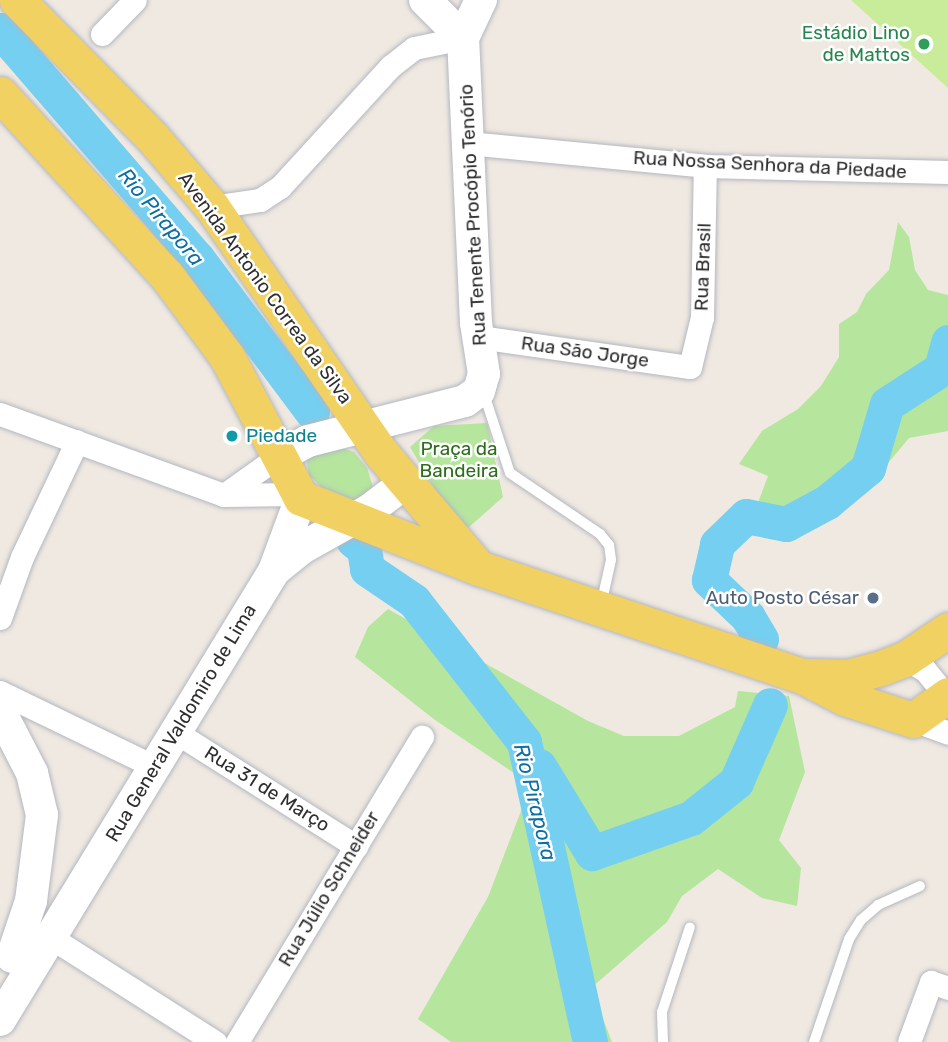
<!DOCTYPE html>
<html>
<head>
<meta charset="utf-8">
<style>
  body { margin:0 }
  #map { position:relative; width:948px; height:1042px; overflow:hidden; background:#efe9e1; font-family:Rubik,sans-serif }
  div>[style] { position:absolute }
  .green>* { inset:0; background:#b6e59e }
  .pitch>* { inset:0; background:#c9ec9a }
  .river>* { height:35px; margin:-17.5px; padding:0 17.5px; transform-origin:17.5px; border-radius:17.5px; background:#75cff0 }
  .roads { filter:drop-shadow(0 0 2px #b4b7c1) drop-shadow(0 0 2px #b4b7c1) }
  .lane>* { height:10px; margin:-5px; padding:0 5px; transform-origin:5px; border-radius:5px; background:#fff }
  .street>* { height:23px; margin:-11.5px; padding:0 11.5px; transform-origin:11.5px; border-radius:11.5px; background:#fff }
  .secondary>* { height:32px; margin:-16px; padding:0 16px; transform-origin:16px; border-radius:16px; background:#fff }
  .primary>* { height:35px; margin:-17.5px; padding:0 17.5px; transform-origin:17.5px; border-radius:17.5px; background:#f2d163 }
  .dots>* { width:19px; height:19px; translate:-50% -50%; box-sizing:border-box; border:4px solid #fff; border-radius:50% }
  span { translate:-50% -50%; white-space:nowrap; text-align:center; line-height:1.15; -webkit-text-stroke:5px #fff; paint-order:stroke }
  .leisure-label { font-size:19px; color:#27864d }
  .right { translate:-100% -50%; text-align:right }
  .street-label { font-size:19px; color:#2e2e2e }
  .culture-label { font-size:19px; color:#0d838f }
  .left { translate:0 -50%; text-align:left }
  .park-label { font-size:19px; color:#2c6e1b }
  .service-label { font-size:19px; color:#4e5e75 }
  .water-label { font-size:21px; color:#0d6fa3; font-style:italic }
</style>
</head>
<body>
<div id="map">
  <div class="green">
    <div style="clip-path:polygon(898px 222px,909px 237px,915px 270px,928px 290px,948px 295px,948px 431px,909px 438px,884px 468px,847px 488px,805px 520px,773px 532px,761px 528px,756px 508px,768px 476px,739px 464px,762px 431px,798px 409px,821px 386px,839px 357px,839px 324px,857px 312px,866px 294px,889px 270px)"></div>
    <div style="clip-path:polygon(487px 423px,503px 497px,468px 528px,436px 491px,410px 447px,434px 426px)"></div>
    <div style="clip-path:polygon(342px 448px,354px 452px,367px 468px,374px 490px,365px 505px,321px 487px,309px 475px,306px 457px)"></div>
    <div style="clip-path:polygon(388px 609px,588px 721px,624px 736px,679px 736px,735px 707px,738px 691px,789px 696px,805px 772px,779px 840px,801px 868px,797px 906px,762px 898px,718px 869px,682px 896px,667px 922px,591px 988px,612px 1042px,451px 1042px,418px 1019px,488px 897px,529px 790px,520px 777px,435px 720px,355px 657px,368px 627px)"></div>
  </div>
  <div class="pitch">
    <div style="clip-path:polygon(851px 0,948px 0,948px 88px)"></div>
  </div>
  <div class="river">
    <div style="left:0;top:30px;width:301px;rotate:49.2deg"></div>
    <div style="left:197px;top:258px;width:192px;rotate:53.2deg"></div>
    <div style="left:353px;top:540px;width:14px;rotate:39deg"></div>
    <div style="left:364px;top:549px;width:20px;rotate:81deg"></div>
    <div style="left:367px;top:569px;width:57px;rotate:34.2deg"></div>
    <div style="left:414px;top:601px;width:179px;rotate:52deg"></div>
    <div style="left:524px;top:742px;width:307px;rotate:77.6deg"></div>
    <div style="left:761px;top:639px;width:26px;rotate:-121deg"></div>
    <div style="left:748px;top:617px;width:54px;rotate:-136.5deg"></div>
    <div style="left:709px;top:580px;width:37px;rotate:-77deg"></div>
    <div style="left:717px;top:544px;width:40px;rotate:-44deg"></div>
    <div style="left:746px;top:516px;width:41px;rotate:11.3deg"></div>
    <div style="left:786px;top:524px;width:47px;rotate:-28.2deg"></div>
    <div style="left:827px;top:502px;width:53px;rotate:-39.7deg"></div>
    <div style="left:868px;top:468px;width:67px;rotate:-73.5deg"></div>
    <div style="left:887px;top:404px;width:64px;rotate:-32.9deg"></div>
    <div style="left:941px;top:369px;width:28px;rotate:-75deg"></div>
    <div style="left:539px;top:766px;width:102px;rotate:58.7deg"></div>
    <div style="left:592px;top:853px;width:105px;rotate:-19.5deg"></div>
    <div style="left:691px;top:818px;width:58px;rotate:-38.7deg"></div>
    <div style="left:736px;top:782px;width:84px;rotate:-66.2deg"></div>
  </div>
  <div class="roads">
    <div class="lane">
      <div style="left:483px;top:391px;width:86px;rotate:71.8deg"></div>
      <div style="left:510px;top:473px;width:109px;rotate:34.1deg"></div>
      <div style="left:600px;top:534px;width:14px;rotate:51deg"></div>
      <div style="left:609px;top:545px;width:15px;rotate:82deg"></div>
      <div style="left:611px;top:560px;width:46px;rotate:102.5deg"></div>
      <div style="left:663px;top:1042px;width:30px;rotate:-92deg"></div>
      <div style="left:662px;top:1012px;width:89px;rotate:-71.8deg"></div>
      <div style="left:814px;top:1042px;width:109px;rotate:-71.2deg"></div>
      <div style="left:849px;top:939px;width:22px;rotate:-58deg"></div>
      <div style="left:861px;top:920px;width:23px;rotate:-41deg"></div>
      <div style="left:878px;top:905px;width:46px;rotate:-24.3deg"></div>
    </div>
    <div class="street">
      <div style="left:102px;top:34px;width:47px;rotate:-45.9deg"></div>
      <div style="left:468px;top:143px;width:238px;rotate:5.5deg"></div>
      <div style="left:705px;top:166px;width:243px;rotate:1.4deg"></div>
      <div style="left:212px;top:207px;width:49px;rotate:-8.3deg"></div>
      <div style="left:260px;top:200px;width:24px;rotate:-33deg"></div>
      <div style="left:280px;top:187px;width:164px;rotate:-47.5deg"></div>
      <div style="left:391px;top:66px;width:29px;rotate:-38deg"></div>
      <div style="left:414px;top:48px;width:50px;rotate:-11.5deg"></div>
      <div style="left:479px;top:337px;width:213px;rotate:8.1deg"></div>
      <div style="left:690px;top:367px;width:51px;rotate:-76.5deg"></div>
      <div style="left:702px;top:317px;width:151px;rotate:-88.9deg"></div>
      <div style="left:0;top:414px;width:238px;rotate:19.9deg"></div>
      <div style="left:224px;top:495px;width:72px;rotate:-0.8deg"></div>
      <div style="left:224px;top:495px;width:64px;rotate:-35.4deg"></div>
      <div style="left:0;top:618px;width:65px;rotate:-70.2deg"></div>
      <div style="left:22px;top:557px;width:128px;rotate:-64.6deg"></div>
      <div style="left:905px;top:659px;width:23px;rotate:29deg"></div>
      <div style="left:925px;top:670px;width:36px;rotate:51deg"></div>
      <div style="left:0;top:692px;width:174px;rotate:25.8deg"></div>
      <div style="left:913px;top:720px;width:37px;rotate:20deg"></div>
      <div style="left:177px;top:733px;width:212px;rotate:32.3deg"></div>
      <div style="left:50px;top:937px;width:196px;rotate:32.5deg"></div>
      <div style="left:237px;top:1042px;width:357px;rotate:-58.8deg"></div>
      <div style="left:909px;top:1042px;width:64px;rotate:-69.9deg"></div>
      <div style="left:931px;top:982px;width:18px;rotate:19deg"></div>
    </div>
    <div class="secondary">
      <div style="left:425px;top:0;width:54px;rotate:45deg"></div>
      <div style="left:276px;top:458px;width:36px;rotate:-28deg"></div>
      <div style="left:308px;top:441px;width:162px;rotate:-14.3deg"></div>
      <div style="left:465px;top:401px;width:17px;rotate:-36deg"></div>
      <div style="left:479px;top:391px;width:18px;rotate:-74deg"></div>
      <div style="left:484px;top:374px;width:52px;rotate:-98.9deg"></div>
      <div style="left:476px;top:323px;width:285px;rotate:-92.6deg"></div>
      <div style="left:463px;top:38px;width:42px;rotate:-64.7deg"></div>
      <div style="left:276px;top:569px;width:33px;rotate:-39deg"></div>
      <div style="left:302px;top:548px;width:76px;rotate:-29.3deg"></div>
      <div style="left:368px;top:511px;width:46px;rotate:-37.1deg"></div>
      <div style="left:0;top:711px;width:70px;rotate:62.7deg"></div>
      <div style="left:32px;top:773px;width:43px;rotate:76.6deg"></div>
      <div style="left:42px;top:815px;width:87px;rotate:97.3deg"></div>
      <div style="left:31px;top:901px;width:59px;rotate:108.7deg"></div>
      <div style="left:0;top:1020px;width:526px;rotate:-58.61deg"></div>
      <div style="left:274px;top:571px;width:78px;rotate:-69.7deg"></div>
    </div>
    <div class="primary">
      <div style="left:17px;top:0;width:194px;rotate:45.4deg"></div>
      <div style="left:153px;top:138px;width:91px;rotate:49.5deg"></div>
      <div style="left:212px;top:207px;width:300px;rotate:55.5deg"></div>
      <div style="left:382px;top:454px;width:147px;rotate:49.7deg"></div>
      <div style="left:0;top:94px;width:247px;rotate:47.5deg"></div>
      <div style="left:167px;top:276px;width:101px;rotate:53.5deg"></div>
      <div style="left:227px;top:357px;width:159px;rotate:62.3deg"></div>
      <div style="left:301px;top:498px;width:191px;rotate:21.5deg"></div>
      <div style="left:479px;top:568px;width:341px;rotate:18.5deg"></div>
      <div style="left:802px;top:676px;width:48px;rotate:27.1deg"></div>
      <div style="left:845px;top:698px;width:71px;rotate:17.9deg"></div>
      <div style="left:913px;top:720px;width:43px;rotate:-35.5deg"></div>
      <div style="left:809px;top:676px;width:39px;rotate:1deg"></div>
      <div style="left:848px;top:677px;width:34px;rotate:-15deg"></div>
      <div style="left:881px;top:668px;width:26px;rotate:-21deg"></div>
      <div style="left:905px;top:659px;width:52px;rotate:-34deg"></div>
    </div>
  </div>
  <div class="dots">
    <div style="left:924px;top:44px;background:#2e9e5b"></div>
    <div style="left:232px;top:436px;background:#0f9aa8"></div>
    <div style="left:873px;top:598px;background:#5c6f8a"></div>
  </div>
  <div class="leisure-label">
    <span class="right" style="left:910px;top:44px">Estádio Lino<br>de Mattos</span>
  </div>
  <div class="street-label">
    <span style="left:770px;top:165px;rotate:3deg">Rua Nossa Senhora da Piedade</span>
    <span style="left:473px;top:215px;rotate:-93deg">Rua Tenente Procópio Tenório</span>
    <span style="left:703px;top:267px;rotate:-88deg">Rua Brasil</span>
    <span style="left:265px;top:288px;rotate:54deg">Avenida Antonio Correa da Silva</span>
    <span style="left:585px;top:352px;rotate:8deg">Rua São Jorge</span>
    <span style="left:181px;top:723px;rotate:-59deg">Rua General Valdomiro de Lima</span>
    <span style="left:267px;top:789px;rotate:32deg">Rua 31 de Março</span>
    <span style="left:329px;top:889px;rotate:-59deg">Rua Júlio Schneider</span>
  </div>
  <div class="culture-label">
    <span class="left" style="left:246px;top:436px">Piedade</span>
  </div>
  <div class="park-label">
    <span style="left:459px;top:460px">Praça da<br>Bandeira</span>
  </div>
  <div class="service-label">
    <span class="right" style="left:859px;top:598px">Auto Posto César</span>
  </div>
  <div class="water-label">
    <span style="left:161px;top:217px;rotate:50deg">Rio Pirapora</span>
    <span style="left:535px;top:802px;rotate:76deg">Rio Pirapora</span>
  </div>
</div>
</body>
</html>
